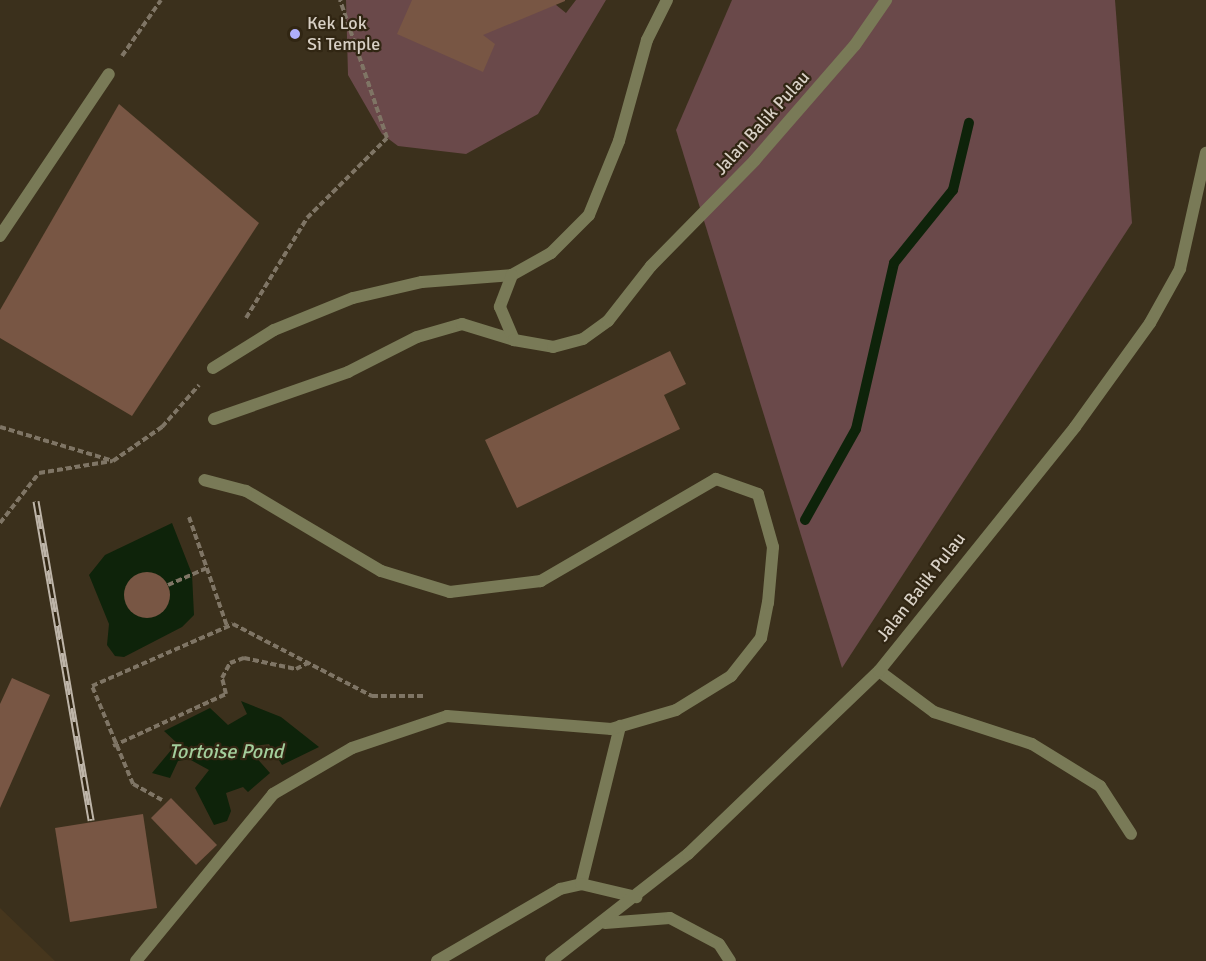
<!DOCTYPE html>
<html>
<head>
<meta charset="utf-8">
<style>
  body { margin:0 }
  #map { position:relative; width:1206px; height:961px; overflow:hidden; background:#3b301c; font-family:Signika,sans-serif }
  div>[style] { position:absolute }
  .built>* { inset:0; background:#46361d }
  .green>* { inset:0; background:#6a494a }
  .water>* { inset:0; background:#0e230a }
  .stream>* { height:10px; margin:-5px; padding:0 5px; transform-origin:5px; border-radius:5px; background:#0e230a }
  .building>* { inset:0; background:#785644 }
  .round { border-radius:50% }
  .path>* { height:4px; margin-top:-2px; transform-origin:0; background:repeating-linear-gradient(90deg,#7f7565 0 6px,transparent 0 9px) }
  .service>* { height:12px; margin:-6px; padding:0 6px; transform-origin:6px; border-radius:6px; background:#797a57 }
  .minor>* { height:12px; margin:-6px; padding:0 6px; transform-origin:6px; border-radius:6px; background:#797a57 }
  .rail>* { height:7px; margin-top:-3.5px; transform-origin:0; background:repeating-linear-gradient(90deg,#312613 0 14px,#beb5a9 0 28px); box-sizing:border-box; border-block:2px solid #beb5a9 }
  .dots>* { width:16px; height:16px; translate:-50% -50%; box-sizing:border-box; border:3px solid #312613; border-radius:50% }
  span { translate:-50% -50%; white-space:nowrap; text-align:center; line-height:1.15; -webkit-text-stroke:4.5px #312613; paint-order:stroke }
  .poi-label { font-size:18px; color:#d8d0c5 }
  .left { translate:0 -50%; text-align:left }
  .street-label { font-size:18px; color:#d8d0c5 }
  .water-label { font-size:20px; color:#a3ce9c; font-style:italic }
</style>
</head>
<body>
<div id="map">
  <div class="built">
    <div style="clip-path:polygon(0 908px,55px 961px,0 961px)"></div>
  </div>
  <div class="green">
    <div style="clip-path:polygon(346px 0,550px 0,566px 13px,576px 0,606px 0,538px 114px,466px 154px,398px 146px,382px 134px,348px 75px)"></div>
    <div style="clip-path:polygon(732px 0,1115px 0,1132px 223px,842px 668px,676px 130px)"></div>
  </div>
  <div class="water">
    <div style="clip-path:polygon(172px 523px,192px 574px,194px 615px,182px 627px,124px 657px,115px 656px,107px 645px,109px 624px,89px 575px,105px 555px)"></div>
    <div style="clip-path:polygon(241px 701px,281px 717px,319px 747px,282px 765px,269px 744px,254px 746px,253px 754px,270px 773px,248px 792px,243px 787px,226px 793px,231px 811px,227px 821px,214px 825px,195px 788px,209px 770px,189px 759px,178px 761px,170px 778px,152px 773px,177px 743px,164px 731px,210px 708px,228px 725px,247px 714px)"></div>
  </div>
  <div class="stream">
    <div style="left:805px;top:520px;width:104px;rotate:-60.7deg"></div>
    <div style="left:856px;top:429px;width:170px;rotate:-77.1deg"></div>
    <div style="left:894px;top:263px;width:94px;rotate:-51.1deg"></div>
    <div style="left:953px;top:190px;width:69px;rotate:-76.6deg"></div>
  </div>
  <div class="building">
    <div style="clip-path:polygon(412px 0,565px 0,565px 1px,483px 35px,495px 44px,483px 72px,397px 34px)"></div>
    <div style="clip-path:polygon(119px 104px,259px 223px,132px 416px,0 338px,0 310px)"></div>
    <div style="clip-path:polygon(670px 351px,686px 384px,664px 395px,680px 429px,517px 508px,485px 440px)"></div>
    <div class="round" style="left:124px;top:572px;width:46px;height:46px"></div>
    <div style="clip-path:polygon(12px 678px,50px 695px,0 808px,0 704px)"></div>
    <div style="clip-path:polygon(171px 798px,217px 845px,196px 865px,151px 818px)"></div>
    <div style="clip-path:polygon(143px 814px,157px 908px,70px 922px,55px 828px)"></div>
  </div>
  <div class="path">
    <div style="left:122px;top:56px;width:68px;rotate:-55.1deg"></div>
    <div style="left:246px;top:318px;width:117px;rotate:-58.6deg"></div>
    <div style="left:307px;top:218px;width:113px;rotate:-45deg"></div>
    <div style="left:387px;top:138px;width:146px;rotate:-108.8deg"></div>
    <div style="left:0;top:427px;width:118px;rotate:16.7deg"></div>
    <div style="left:113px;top:461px;width:60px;rotate:-34.8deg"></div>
    <div style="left:162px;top:427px;width:56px;rotate:-48.6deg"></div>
    <div style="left:189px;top:517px;width:115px;rotate:70.8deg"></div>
    <div style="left:0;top:523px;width:63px;rotate:-52deg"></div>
    <div style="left:39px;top:473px;width:74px;rotate:-9.3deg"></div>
    <div style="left:168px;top:585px;width:43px;rotate:-23.6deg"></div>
    <div style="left:113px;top:746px;width:124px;rotate:-24.7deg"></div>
    <div style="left:226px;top:694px;width:16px;rotate:-104deg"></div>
    <div style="left:222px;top:678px;width:17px;rotate:-62deg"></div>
    <div style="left:230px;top:663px;width:15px;rotate:-20deg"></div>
    <div style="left:244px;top:658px;width:53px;rotate:11.9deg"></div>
    <div style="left:296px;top:669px;width:13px;rotate:-27deg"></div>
    <div style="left:162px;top:800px;width:33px;rotate:-151deg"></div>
    <div style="left:133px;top:784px;width:106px;rotate:-112.7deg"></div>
    <div style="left:92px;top:686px;width:154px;rotate:-23.7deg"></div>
    <div style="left:233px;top:624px;width:157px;rotate:27.4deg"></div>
    <div style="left:372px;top:696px;width:53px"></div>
  </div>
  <div class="service">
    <div style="left:0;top:236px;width:195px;rotate:-56.1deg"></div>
    <div style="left:213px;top:368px;width:72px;rotate:-31.9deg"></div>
    <div style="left:274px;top:330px;width:85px;rotate:-22.1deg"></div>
    <div style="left:353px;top:298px;width:71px;rotate:-13.1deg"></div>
    <div style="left:422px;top:282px;width:90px;rotate:-4.4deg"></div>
    <div style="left:214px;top:419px;width:142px;rotate:-19.3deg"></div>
    <div style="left:348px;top:372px;width:77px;rotate:-26.9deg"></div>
    <div style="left:417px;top:337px;width:47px;rotate:-16.1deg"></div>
    <div style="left:462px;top:324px;width:54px;rotate:17.1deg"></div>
    <div style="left:879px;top:671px;width:69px;rotate:36.7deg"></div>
    <div style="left:934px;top:712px;width:103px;rotate:18.1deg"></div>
    <div style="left:1032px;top:744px;width:80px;rotate:31.7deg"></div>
    <div style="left:1100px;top:786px;width:57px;rotate:57.1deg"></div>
    <div style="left:581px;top:884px;width:163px;rotate:-76.1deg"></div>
    <div style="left:136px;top:961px;width:216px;rotate:-50.6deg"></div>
    <div style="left:273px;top:794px;width:91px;rotate:-30.2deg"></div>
    <div style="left:352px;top:748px;width:100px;rotate:-18.6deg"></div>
    <div style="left:447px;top:716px;width:165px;rotate:4.5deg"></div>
    <div style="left:611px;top:729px;width:68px;rotate:-16.3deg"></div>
    <div style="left:676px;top:710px;width:65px;rotate:-31.7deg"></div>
    <div style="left:731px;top:676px;width:48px;rotate:-51.7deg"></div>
    <div style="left:761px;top:638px;width:36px;rotate:-79deg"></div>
    <div style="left:768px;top:603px;width:56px;rotate:-84.9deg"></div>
    <div style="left:773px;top:547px;width:55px;rotate:-105.8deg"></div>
    <div style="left:758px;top:494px;width:45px;rotate:-160.3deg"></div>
    <div style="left:716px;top:479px;width:203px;rotate:149.8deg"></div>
    <div style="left:541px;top:581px;width:92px;rotate:173.1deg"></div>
    <div style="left:450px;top:592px;width:72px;rotate:-163.1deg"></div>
    <div style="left:381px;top:571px;width:157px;rotate:-149.3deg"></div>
    <div style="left:246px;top:491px;width:43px;rotate:-165.3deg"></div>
    <div style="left:437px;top:961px;width:143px;rotate:-30.3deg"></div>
    <div style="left:560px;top:889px;width:22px;rotate:-13deg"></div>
    <div style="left:581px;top:884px;width:57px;rotate:13.3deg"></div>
  </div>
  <div class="minor">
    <div style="left:667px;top:0;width:45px;rotate:116.6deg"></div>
    <div style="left:647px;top:40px;width:105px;rotate:105.5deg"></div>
    <div style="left:619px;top:141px;width:80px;rotate:112.1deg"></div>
    <div style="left:589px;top:215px;width:54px;rotate:135deg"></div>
    <div style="left:551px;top:253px;width:45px;rotate:150.6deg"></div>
    <div style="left:512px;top:275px;width:34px;rotate:111deg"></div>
    <div style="left:500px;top:307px;width:36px;rotate:67deg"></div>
    <div style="left:514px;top:340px;width:40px;rotate:10deg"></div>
    <div style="left:553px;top:347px;width:31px;rotate:-15deg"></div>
    <div style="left:583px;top:339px;width:31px;rotate:-36deg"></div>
    <div style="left:608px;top:321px;width:70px;rotate:-52deg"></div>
    <div style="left:651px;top:266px;width:148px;rotate:-45.5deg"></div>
    <div style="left:755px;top:160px;width:152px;rotate:-49deg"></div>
    <div style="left:855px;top:45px;width:55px;rotate:-55.4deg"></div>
    <div style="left:605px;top:923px;width:65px;rotate:-4.4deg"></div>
    <div style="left:670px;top:918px;width:55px;rotate:28deg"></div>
    <div style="left:719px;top:944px;width:20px;rotate:57deg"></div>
    <div style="left:551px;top:961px;width:174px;rotate:-38deg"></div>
    <div style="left:688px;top:854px;width:265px;rotate:-43.8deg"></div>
    <div style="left:879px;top:671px;width:313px;rotate:-51.2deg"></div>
    <div style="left:1075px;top:427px;width:128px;rotate:-54.2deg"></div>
    <div style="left:1150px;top:323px;width:62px;rotate:-60.9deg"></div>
    <div style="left:1180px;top:269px;width:119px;rotate:-77.4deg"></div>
  </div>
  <div class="rail">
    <div style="left:36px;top:501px;width:324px;rotate:80.2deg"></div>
  </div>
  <div class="dots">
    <div style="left:295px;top:34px;background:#aeaefa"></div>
  </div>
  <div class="poi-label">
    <span class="left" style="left:307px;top:34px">Kek Lok<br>Si Temple</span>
  </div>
  <div class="street-label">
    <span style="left:762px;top:123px;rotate:-48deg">Jalan Balik Pulau</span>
    <span style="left:921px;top:587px;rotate:-52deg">Jalan Balik Pulau</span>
  </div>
  <div class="water-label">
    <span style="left:226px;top:751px">Tortoise Pond</span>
  </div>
</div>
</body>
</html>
